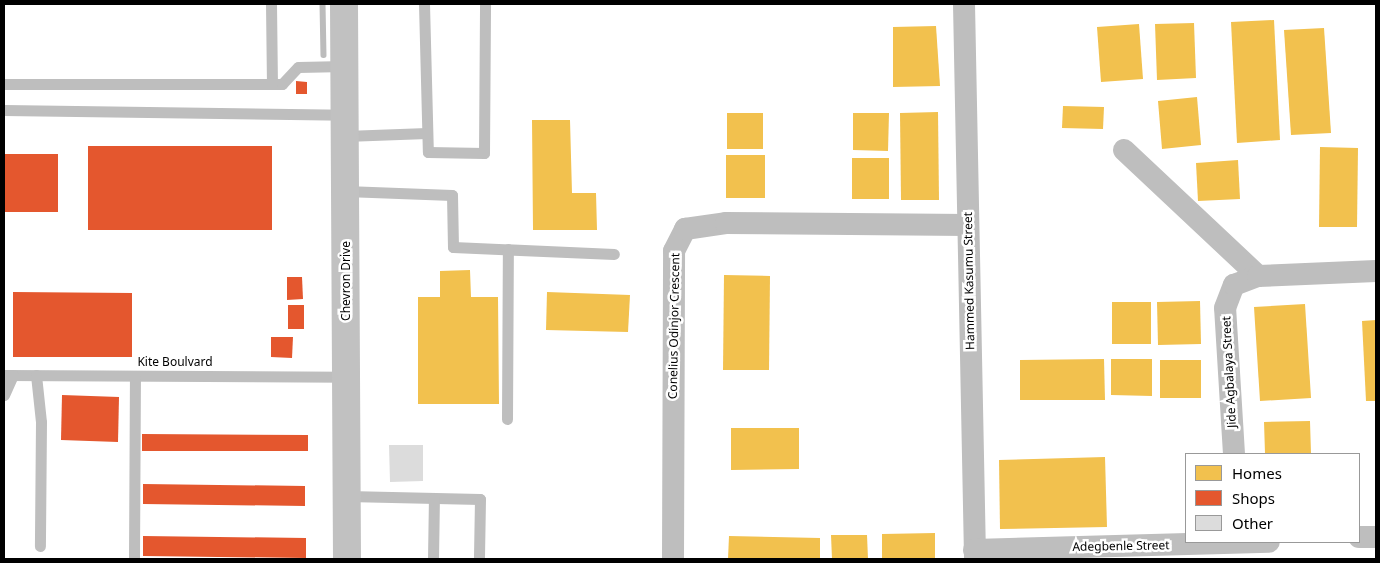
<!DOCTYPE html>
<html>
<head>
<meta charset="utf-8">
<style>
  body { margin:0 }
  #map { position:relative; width:1380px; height:563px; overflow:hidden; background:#fff; font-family:"Noto Sans",sans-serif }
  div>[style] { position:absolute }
  .homes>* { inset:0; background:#f2c14e }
  .shops>* { inset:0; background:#e4572e }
  .stream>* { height:5.5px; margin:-2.75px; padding:0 2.75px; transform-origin:2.75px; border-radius:2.75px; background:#bcbcbc }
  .building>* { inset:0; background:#dcdcdc }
  .service>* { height:11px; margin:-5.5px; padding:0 5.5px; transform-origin:5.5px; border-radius:5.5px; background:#bebebe }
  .minor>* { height:22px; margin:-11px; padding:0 11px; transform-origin:11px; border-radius:11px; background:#bebebe }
  .secondary>* { height:28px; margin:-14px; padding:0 14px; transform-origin:14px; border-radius:14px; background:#c1c1c1 }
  span { translate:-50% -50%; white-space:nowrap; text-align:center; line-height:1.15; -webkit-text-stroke:5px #fff; paint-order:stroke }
  .street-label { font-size:12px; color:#000 }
  .frame { position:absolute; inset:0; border:5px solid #000; pointer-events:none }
  .legend { position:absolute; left:1185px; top:453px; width:175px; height:90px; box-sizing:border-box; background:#fff; border:1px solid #999; margin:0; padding:6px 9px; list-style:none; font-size:15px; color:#000 }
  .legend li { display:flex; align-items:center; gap:10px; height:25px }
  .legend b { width:25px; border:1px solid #999 }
</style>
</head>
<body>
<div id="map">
  <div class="homes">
    <div style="clip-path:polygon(1274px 20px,1280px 140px,1237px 143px,1231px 22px)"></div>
    <div style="clip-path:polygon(1194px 23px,1196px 78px,1157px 80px,1155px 24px)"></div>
    <div style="clip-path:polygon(1139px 24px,1143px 79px,1101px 82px,1097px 27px)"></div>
    <div style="clip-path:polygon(936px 26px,940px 86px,893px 87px,893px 27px)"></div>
    <div style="clip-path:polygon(1324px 28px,1331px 133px,1291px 135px,1284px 30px)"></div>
    <div style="clip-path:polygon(1197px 97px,1201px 145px,1162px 149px,1158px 101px)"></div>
    <div style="clip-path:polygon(1063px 106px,1104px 107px,1103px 129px,1062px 128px)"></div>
    <div style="clip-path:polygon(938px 112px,939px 200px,901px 200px,900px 113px)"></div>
    <div style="clip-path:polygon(727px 113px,763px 113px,763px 149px,727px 149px)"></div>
    <div style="clip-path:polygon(853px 113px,889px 113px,888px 151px,853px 150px)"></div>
    <div style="clip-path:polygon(532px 120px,570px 120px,572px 193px,596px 193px,597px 230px,533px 230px)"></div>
    <div style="clip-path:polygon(1320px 147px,1358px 148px,1357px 227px,1319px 227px)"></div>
    <div style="clip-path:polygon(726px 155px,765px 155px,765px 198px,726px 198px)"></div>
    <div style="clip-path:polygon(852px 158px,889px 158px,889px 199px,852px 199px)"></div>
    <div style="clip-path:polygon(1238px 160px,1240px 199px,1198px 201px,1196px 163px)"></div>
    <div style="clip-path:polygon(470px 270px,471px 297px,498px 297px,499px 404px,418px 404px,418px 297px,440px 297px,440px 271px)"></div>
    <div style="clip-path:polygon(724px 275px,770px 276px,769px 370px,723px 370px)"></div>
    <div style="clip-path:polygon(547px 292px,630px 295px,628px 332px,546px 330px)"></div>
    <div style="clip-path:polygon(1200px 301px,1201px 344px,1158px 345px,1157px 302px)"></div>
    <div style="clip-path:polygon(1112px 302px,1151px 302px,1151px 344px,1112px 344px)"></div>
    <div style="clip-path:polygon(1305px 304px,1311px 398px,1260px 401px,1254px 307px)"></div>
    <div style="clip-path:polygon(1376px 320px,1376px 401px,1366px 401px,1362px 321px)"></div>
    <div style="clip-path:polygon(1104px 359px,1105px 400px,1020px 400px,1020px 360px)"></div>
    <div style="clip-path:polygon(1111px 359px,1152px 359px,1152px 396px,1111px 395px)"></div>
    <div style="clip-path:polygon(1160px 360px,1201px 360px,1201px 398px,1160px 398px)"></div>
    <div style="clip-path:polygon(1310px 421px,1311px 454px,1265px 454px,1264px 422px)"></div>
    <div style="clip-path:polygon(731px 428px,799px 428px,799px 469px,731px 470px)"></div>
    <div style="clip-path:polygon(1105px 457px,1107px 527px,1000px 529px,999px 460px)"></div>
    <div style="clip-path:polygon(935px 533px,935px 559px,882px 559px,882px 534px)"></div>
    <div style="clip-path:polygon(831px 535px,867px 535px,868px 559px,832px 559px)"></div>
    <div style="clip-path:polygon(729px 536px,820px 538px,820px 559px,728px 559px)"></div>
  </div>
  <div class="shops">
    <div style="clip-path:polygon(296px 81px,307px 82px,307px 94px,296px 94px)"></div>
    <div style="clip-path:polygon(88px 146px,272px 146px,272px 230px,88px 230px)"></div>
    <div style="clip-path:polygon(4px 154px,58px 154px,58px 212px,4px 212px)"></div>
    <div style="clip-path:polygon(287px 277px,302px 277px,303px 299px,287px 300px)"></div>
    <div style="clip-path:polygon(13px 292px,132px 293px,132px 357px,13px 357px)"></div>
    <div style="clip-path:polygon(288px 305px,304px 305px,304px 329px,288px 329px)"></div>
    <div style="clip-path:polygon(271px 337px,293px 337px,292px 358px,271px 357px)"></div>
    <div style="clip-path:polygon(62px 395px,119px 397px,118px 442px,61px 440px)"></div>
    <div style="clip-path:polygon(142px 434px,308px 435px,308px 451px,142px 451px)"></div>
    <div style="clip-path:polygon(143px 484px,305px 486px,305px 506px,143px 504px)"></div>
    <div style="clip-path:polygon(143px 536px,306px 538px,306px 558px,143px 556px)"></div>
  </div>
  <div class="stream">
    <div style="left:323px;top:4px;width:51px;rotate:88.9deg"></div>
  </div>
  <div class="building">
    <div style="clip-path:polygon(389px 445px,423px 445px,423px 481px,390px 482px)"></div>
  </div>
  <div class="service">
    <div style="left:271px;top:4px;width:80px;rotate:89.3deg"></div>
    <div style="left:424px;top:4px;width:148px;rotate:88.5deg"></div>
    <div style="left:428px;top:152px;width:56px;rotate:1deg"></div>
    <div style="left:484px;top:153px;width:149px;rotate:-89.6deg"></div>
    <div style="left:4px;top:84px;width:278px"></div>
    <div style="left:282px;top:84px;width:23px;rotate:-47deg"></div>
    <div style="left:298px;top:67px;width:47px;rotate:-1.2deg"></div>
    <div style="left:4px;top:110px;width:340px;rotate:0.8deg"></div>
    <div style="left:345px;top:136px;width:82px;rotate:-2.1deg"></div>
    <div style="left:345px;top:191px;width:107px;rotate:2.1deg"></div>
    <div style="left:452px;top:195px;width:52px;rotate:88.9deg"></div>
    <div style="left:453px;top:247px;width:161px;rotate:2.5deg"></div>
    <div style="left:4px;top:375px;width:342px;rotate:0.3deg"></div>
    <div style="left:36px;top:375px;width:47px;rotate:83.9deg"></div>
    <div style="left:41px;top:422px;width:124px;rotate:90.5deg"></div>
    <div style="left:4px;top:395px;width:22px;rotate:-66deg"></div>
    <div style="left:507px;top:419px;width:170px;rotate:-89.7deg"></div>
    <div style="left:347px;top:496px;width:133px;rotate:1.3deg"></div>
    <div style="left:480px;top:499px;width:60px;rotate:91deg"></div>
    <div style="left:134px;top:559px;width:183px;rotate:-89.7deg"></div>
    <div style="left:433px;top:559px;width:61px;rotate:-89.1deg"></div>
  </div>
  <div class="minor">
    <div style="left:964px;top:4px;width:555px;rotate:88.86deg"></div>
    <div style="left:1124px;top:150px;width:184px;rotate:43.2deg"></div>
    <div style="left:1234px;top:454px;width:146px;rotate:-93.5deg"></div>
    <div style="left:1225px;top:308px;width:25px;rotate:-69deg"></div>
    <div style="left:1234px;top:285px;width:26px;rotate:-21deg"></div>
    <div style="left:1258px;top:276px;width:118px;rotate:-2.4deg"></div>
    <div style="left:1359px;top:537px;width:17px"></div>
    <div style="left:974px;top:550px;width:295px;rotate:-1.6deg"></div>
    <div style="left:673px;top:559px;width:308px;rotate:-89.8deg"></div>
    <div style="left:674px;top:251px;width:25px;rotate:-63deg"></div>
    <div style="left:685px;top:229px;width:41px;rotate:-8.3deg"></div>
    <div style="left:726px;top:223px;width:242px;rotate:0.5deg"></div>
  </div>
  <div class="secondary">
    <div style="left:344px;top:4px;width:555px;rotate:89.69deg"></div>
  </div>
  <div class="street-label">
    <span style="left:346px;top:281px;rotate:-90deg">Chevron Drive</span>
    <span style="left:969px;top:281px;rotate:-91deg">Hammed Kasumu Street</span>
    <span style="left:674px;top:326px;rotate:-89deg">Conelius Odinjor Crescent</span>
    <span style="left:175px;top:362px">Kite Boulvard</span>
    <span style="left:1229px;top:372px;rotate:-93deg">Jide Agbalaya Street</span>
    <span style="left:1121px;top:546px;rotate:-1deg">Adegbenle Street</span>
  </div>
  <div class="frame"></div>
  <ul class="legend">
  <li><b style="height:14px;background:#f2c14e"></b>Homes</li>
  <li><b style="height:14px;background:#e4572e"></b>Shops</li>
  <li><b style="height:14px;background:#dcdcdc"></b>Other</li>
  </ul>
</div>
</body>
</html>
